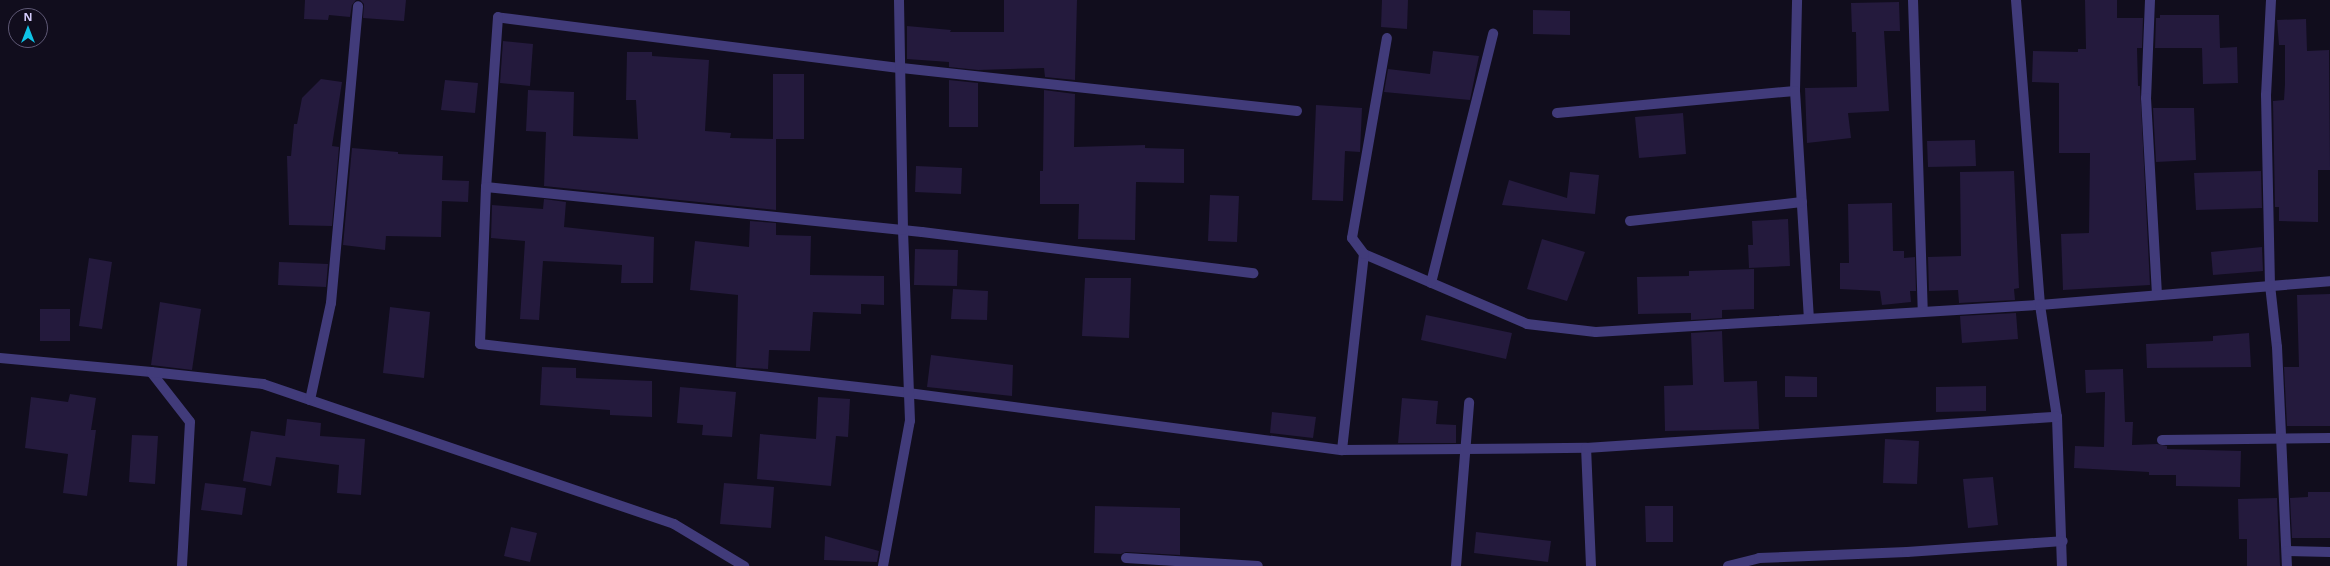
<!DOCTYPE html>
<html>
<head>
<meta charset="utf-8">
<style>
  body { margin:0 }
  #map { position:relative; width:2330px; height:566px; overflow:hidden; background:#110d1d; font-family:"Noto Sans",sans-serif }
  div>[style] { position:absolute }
  .building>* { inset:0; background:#241a3d }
  .minor>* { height:10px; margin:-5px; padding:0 5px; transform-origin:5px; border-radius:5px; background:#413b7a }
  span { translate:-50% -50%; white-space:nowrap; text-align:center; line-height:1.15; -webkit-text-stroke:3.5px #110d1d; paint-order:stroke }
  .north { position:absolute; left:8px; top:8px; width:40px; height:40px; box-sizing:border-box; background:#110d1d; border:1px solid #5f5976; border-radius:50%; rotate:0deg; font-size:11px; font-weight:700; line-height:16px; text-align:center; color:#d5ccfc }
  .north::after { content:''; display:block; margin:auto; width:14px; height:18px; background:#0ec3e6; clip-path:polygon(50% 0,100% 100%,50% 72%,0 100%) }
</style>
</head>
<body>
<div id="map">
  <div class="building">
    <div style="clip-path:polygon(305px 0,356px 0,352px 5px,350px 17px,329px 15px,328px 20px,304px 19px)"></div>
    <div style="clip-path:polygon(360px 0,406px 0,404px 21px,363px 18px,364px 4px)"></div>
    <div style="clip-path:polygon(1004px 0,1077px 0,1075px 80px,1045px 77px,1044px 68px,978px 70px,949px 67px,949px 62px,907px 59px,907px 26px,951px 30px,950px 32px,1004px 32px)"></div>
    <div style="clip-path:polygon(1382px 0,1408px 0,1407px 29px,1381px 27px)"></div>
    <div style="clip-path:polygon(2085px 0,2117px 0,2117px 18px,2143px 18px,2142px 48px,2137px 48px,2138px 86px,2140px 86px,2150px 285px,2063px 290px,2061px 234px,2089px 233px,2090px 153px,2059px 153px,2059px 83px,2032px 82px,2033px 51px,2078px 52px,2078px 49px,2086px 49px)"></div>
    <div style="clip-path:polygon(1899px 2px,1900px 31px,1884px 31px,1889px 111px,1848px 113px,1851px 138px,1807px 143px,1805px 88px,1857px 87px,1856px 32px,1852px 32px,1851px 3px)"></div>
    <div style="clip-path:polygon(1533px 10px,1570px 11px,1570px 35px,1533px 34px)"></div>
    <div style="clip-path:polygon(2160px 15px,2219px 15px,2220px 48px,2237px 47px,2238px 83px,2203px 84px,2202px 48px,2219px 48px,2155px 48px,2156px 18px,2160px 18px)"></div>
    <div style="clip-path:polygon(2306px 19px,2307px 51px,2329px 50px,2330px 170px,2318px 170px,2318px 222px,2279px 221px,2279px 207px,2275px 207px,2273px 101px,2284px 100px,2285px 84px,2285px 45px,2279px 45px,2277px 20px)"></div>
    <div style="clip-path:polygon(503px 41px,533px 44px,530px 86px,500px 83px)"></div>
    <div style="clip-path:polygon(1433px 51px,1479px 56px,1470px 100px,1384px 92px,1388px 69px,1430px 74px)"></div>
    <div style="clip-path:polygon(627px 52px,652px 52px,652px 56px,709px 60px,705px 131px,731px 133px,730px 138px,776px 139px,776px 210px,544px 186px,546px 132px,526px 131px,528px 90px,574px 92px,573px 136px,638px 139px,636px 100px,626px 100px)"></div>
    <div style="clip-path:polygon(773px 74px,804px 74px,804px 139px,773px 139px)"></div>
    <div style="clip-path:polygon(321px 79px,342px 82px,332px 146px,339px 147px,332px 226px,289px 225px,287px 156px,291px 156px,294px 124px,297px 124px,302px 98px)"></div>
    <div style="clip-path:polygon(445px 80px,478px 83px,475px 113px,441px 110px)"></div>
    <div style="clip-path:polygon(949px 80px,978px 83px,978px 127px,949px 127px)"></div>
    <div style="clip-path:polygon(1044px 90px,1075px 94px,1074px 147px,1145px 145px,1145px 148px,1184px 149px,1184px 183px,1136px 182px,1135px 240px,1078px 239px,1079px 204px,1040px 204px,1040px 171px,1043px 171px)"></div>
    <div style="clip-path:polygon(1316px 105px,1362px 108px,1360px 152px,1345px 151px,1343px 201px,1312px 200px)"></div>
    <div style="clip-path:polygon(2153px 108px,2194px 108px,2196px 160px,2156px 162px)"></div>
    <div style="clip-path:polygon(1683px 113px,1686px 154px,1639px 158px,1635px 117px)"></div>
    <div style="clip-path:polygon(1975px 140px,1976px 166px,1928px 167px,1927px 141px)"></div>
    <div style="clip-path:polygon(352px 148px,398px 152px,398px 154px,443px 156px,442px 180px,469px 181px,468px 202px,442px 201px,441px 237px,386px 236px,385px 250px,343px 245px)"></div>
    <div style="clip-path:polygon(916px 166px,962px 168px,961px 194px,915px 192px)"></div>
    <div style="clip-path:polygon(2014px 171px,2019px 288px,2014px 289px,2015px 300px,1959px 303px,1958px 290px,1929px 291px,1928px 257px,1961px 256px,1960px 172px)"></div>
    <div style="clip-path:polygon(2261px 171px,2262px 208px,2196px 210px,2194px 173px)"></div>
    <div style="clip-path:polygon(1570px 172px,1599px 175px,1595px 214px,1502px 205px,1509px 180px,1567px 198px)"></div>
    <div style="clip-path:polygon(1210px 195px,1239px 196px,1237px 242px,1208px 241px)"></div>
    <div style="clip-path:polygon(544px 199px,566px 202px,564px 227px,654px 237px,653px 283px,621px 283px,622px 265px,543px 261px,539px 320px,520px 319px,525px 241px,491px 238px,492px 205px,543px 209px)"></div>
    <div style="clip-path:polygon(1892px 203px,1893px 251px,1904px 251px,1904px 258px,1915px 257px,1916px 291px,1910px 291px,1911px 302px,1882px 305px,1880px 291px,1840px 289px,1840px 263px,1849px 263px,1848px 204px)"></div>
    <div style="clip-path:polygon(1788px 219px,1790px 266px,1749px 268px,1748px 245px,1753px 245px,1752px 221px)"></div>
    <div style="clip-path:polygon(750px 221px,776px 223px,776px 235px,811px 236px,810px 275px,884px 276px,884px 305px,861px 304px,861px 314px,813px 312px,810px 351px,769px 350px,768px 369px,736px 367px,738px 295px,690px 290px,695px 241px,749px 247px)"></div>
    <div style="clip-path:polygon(1542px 239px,1585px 252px,1567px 301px,1527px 289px)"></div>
    <div style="clip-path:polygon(2262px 247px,2263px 271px,2213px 275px,2211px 252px)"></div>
    <div style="clip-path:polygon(915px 249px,958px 250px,957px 286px,914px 285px)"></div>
    <div style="clip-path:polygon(89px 258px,112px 262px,102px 329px,79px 326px)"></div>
    <div style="clip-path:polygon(279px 262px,328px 264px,326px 287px,278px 285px)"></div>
    <div style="clip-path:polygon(1754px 269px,1754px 309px,1722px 310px,1722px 318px,1691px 320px,1691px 313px,1638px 314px,1637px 277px,1689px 276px,1689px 271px)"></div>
    <div style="clip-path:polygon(1085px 278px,1131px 278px,1129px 338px,1082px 336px)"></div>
    <div style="clip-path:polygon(953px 289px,988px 291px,987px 320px,951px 319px)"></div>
    <div style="clip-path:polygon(2330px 294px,2330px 426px,2287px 426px,2284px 367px,2299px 367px,2297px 295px)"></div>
    <div style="clip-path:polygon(160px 302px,201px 309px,192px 370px,151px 365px)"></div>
    <div style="clip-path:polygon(390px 307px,430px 312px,424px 378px,383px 373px)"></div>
    <div style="clip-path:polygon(40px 309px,70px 309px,70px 341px,40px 341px)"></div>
    <div style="clip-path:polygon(2016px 313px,2018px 339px,1962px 343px,1960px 316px)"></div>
    <div style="clip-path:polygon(1426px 315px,1512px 333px,1506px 359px,1421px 340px)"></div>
    <div style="clip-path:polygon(1722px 331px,1724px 382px,1757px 381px,1759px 429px,1665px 431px,1664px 386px,1693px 385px,1691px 333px)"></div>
    <div style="clip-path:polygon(2249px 333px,2251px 367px,2147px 368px,2146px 344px,2213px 341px,2213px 336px)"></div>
    <div style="clip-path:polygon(931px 355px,1013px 365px,1012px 396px,927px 387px)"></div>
    <div style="clip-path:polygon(542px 367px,576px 368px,576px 378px,652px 381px,652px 417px,610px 415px,610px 410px,540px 405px)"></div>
    <div style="clip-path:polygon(2123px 369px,2125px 422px,2133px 422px,2132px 445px,2157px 444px,2167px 446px,2167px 449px,2241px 451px,2240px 487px,2176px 486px,2176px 475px,2149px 475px,2149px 472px,2074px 468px,2075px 446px,2104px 447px,2105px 392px,2086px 393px,2085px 370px)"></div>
    <div style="clip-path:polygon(1785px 376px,1817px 377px,1817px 397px,1785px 397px)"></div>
    <div style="clip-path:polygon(1986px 386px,1986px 411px,1936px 412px,1936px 387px)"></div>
    <div style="clip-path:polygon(680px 387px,736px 392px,732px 437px,702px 435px,703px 425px,677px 423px)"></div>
    <div style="clip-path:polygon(70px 394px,96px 398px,91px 430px,96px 430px,87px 496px,63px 493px,68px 454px,25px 448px,31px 397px,68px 402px)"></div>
    <div style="clip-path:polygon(818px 397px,850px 399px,848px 437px,836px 436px,831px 486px,757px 479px,760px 434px,816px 439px)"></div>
    <div style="clip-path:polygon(1402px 398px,1438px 401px,1436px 424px,1456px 425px,1456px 443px,1398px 443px)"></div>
    <div style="clip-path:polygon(1272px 412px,1316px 417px,1313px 438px,1270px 433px)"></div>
    <div style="clip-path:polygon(287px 419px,321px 423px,320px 436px,365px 439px,361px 495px,337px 493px,339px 465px,276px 457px,271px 486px,243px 481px,251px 431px,285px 436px)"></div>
    <div style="clip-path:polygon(132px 435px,158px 436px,155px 484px,129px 482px)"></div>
    <div style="clip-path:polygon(1885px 439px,1919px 441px,1917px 484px,1883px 483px)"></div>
    <div style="clip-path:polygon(1993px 477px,1998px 525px,1968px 528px,1963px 479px)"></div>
    <div style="clip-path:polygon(205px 483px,246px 488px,242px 515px,201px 510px)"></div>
    <div style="clip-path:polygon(724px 483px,774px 487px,771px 528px,720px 524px)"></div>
    <div style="clip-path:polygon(2308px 492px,2330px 492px,2330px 538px,2292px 538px,2290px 498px,2308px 497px)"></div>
    <div style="clip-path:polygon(2277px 498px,2280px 566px,2247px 566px,2247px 539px,2239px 539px,2238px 499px)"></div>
    <div style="clip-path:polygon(1095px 506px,1180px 508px,1180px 555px,1126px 552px,1121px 554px,1094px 553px)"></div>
    <div style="clip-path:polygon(1645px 506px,1673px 506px,1673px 542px,1646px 542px)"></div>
    <div style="clip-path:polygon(511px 527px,537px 533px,530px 562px,504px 556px)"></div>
    <div style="clip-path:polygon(1476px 532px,1551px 541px,1548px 562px,1474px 553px)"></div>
    <div style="clip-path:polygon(825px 536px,879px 551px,877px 562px,824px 560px)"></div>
  </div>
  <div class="minor">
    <div style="left:1913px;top:0;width:312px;rotate:88.2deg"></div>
    <div style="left:2016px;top:0;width:306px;rotate:85.5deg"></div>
    <div style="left:2040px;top:305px;width:113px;rotate:81.4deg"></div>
    <div style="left:2057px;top:417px;width:149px;rotate:88.1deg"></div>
    <div style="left:2150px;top:0;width:98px;rotate:92.3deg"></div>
    <div style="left:2146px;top:98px;width:197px;rotate:86.8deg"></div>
    <div style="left:2271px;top:0;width:95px;rotate:93deg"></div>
    <div style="left:2266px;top:95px;width:190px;rotate:88.8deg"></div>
    <div style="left:2270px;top:285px;width:62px;rotate:83.6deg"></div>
    <div style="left:2277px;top:347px;width:219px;rotate:87.4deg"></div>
    <div style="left:1795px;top:91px;width:91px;rotate:-88.7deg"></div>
    <div style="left:1297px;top:111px;width:400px;rotate:-173.8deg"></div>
    <div style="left:899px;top:68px;width:404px;rotate:-172.8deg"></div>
    <div style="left:498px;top:17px;width:170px;rotate:94deg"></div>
    <div style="left:486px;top:187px;width:157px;rotate:92.2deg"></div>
    <div style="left:480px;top:344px;width:431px;rotate:6.5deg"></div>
    <div style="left:908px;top:393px;width:438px;rotate:7.5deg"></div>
    <div style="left:1342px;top:450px;width:244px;rotate:-0.5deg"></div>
    <div style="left:1557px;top:113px;width:239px;rotate:-5.3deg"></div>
    <div style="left:1795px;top:91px;width:228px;rotate:86.5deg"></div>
    <div style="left:486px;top:187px;width:438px;rotate:5.9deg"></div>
    <div style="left:922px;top:232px;width:334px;rotate:7.1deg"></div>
    <div style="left:1630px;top:221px;width:173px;rotate:-6.3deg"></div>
    <div style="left:1364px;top:254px;width:177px;rotate:23.2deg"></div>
    <div style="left:1527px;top:324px;width:69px;rotate:6.6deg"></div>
    <div style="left:1596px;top:332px;width:445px;rotate:-3.5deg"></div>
    <div style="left:2040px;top:305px;width:291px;rotate:-4.7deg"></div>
    <div style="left:1431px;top:283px;width:257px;rotate:-76deg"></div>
    <div style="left:0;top:358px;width:152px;rotate:5.3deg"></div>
    <div style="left:151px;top:372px;width:63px;rotate:52deg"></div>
    <div style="left:190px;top:422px;width:144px;rotate:93.2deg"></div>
    <div style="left:151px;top:372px;width:113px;rotate:6.1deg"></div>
    <div style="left:263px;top:384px;width:434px;rotate:18.8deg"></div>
    <div style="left:674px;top:524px;width:82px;rotate:31deg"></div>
    <div style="left:310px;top:400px;width:99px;rotate:-77.8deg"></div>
    <div style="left:331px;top:303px;width:298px;rotate:-84.8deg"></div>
    <div style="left:2162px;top:440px;width:168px;rotate:-0.7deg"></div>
    <div style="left:1342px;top:450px;width:197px;rotate:-83.6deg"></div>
    <div style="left:1364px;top:254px;width:20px;rotate:-127deg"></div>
    <div style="left:1352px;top:238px;width:203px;rotate:-80.1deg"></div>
    <div style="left:2287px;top:551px;width:43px;rotate:1.3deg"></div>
    <div style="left:1126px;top:558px;width:132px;rotate:3.5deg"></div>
    <div style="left:883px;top:566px;width:147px;rotate:-79.5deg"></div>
    <div style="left:910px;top:421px;width:191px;rotate:-92.1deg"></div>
    <div style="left:903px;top:230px;width:230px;rotate:-91deg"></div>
    <div style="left:1456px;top:566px;width:164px;rotate:-85.4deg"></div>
    <div style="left:1591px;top:566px;width:118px;rotate:-92.4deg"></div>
    <div style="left:1586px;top:448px;width:472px;rotate:-3.8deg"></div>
    <div style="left:1728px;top:566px;width:32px;rotate:-14deg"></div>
    <div style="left:1759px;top:558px;width:148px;rotate:-2.3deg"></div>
    <div style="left:1907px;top:552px;width:156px;rotate:-4deg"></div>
  </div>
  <div class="north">N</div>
</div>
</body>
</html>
